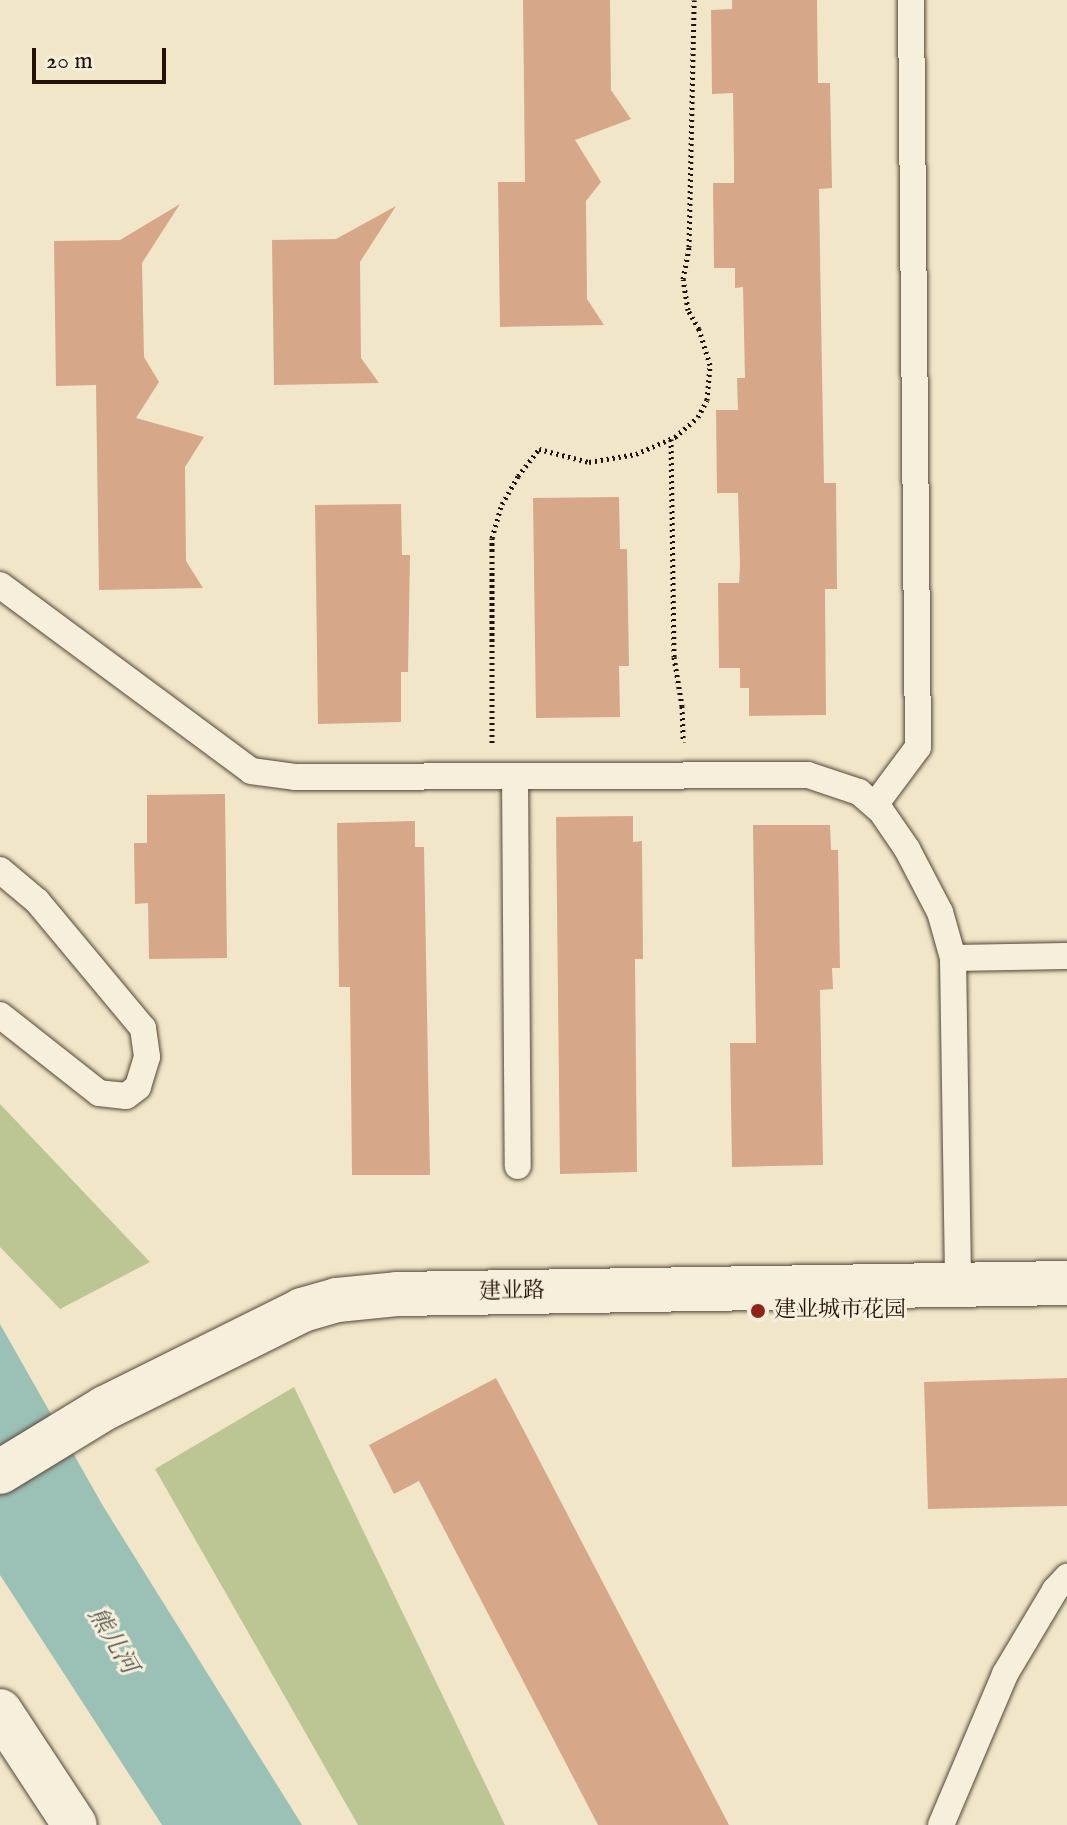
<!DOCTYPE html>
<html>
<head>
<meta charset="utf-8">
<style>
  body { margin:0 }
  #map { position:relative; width:1067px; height:1825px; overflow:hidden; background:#f1e7c8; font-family:"IM FELL English","Noto Serif SC",serif }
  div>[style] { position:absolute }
  .green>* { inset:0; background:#bcc594 }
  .water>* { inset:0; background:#9bc0b5 }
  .building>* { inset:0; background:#d7a789 }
  .path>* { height:5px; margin-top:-2.5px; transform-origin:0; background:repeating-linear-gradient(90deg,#231008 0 2px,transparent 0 6px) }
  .roads { filter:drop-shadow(0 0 2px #564638) drop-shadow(0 0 2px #564638) }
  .service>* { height:26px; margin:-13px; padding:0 13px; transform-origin:13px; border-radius:13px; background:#f6efdb }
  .minor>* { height:44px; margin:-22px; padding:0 22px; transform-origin:22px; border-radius:22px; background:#f6efdb }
  .dots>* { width:22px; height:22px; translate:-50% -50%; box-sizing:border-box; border:4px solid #f6efdb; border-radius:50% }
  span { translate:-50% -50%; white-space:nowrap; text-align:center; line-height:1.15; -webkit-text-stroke:6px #f6efdb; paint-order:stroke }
  .street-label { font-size:22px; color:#231008 }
  .poi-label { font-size:22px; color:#231008 }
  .left { translate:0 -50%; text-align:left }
  .water-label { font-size:24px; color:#53564d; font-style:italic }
  .scale { position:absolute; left:32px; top:48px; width:134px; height:36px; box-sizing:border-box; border:4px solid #231008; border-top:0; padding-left:10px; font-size:24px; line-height:28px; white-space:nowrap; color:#231008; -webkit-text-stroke:6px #f6efdb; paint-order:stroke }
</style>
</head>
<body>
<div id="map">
  <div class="green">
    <div style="clip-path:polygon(0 1104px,150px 1262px,60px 1309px,0 1247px)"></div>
    <div style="clip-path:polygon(294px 1387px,505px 1825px,358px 1825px,155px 1469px)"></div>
  </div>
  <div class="water">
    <div style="clip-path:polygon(0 1324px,103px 1506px,302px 1825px,162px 1825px,0 1575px)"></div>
  </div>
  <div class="building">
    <div style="clip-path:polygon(523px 0,610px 0,611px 90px,631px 119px,575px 140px,601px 182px,586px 201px,587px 299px,604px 325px,500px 327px,498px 182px,525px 182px)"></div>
    <div style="clip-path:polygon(732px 0,817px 0,818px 83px,830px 83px,832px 188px,819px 189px,821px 315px,824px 483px,836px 483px,837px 589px,825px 589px,826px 715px,749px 716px,749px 688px,740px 688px,740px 668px,719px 668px,718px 583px,739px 583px,740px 566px,738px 493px,717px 493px,716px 410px,738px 410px,737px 378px,745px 378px,743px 287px,735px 288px,735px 268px,714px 268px,713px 183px,734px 183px,734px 166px,733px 93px,712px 94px,711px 10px,732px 9px)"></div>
    <div style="clip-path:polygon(180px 204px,142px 263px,144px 357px,159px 382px,136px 418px,204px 437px,185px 467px,186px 561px,203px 588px,99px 590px,96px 385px,56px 386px,54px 241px,120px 240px)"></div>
    <div style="clip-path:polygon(396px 206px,360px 262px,361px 358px,379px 383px,274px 385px,272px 240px,336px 239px)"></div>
    <div style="clip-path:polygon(619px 497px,620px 549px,627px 549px,629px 666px,619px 666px,620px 717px,536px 718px,533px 498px)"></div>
    <div style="clip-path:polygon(401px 504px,402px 555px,410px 555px,408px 672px,401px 672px,401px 722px,318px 724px,315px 505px)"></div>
    <div style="clip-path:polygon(225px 794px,227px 958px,149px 959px,148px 903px,135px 904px,134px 843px,147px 843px,147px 795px)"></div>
    <div style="clip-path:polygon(633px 816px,633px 842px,642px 841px,643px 959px,635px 959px,637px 1172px,560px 1174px,556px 817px)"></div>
    <div style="clip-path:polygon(415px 821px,415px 847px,424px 847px,430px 1175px,352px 1175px,350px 987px,339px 987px,337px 823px)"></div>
    <div style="clip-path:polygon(753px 825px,830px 825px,831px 850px,838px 850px,840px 968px,832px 968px,833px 989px,820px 990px,823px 1165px,732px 1167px,730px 1043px,756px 1043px)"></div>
    <div style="clip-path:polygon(496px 1378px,522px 1427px,729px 1825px,598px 1825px,419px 1481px,394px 1494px,369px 1445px)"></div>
    <div style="clip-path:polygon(1067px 1378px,1067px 1506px,928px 1509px,924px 1382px)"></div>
  </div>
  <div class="path">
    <div style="left:671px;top:439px;width:218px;rotate:89.2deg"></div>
    <div style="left:674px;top:657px;width:50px;rotate:80.7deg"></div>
    <div style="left:682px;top:706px;width:36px;rotate:88deg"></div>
    <div style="left:492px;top:743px;width:205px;rotate:-90deg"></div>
    <div style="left:492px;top:538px;width:35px;rotate:-74deg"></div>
    <div style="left:502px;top:504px;width:32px;rotate:-60deg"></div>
    <div style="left:518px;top:476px;width:34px;rotate:-52deg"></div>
    <div style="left:539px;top:449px;width:52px;rotate:14.6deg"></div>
    <div style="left:589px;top:462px;width:48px;rotate:-9.7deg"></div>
    <div style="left:636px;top:454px;width:43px;rotate:-23.6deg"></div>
    <div style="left:675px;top:437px;width:30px;rotate:-41deg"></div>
    <div style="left:698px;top:417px;width:19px;rotate:-62deg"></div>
    <div style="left:707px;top:400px;width:35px;rotate:-85deg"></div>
    <div style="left:710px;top:365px;width:38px;rotate:-107deg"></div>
    <div style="left:699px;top:329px;width:22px;rotate:-120deg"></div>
    <div style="left:688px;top:310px;width:31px;rotate:-99deg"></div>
    <div style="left:683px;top:279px;width:33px;rotate:-79deg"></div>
    <div style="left:689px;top:247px;width:247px;rotate:-88.8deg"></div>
  </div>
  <div class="roads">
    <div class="service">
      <div style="left:0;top:585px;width:312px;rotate:36.5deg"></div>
      <div style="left:251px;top:771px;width:44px;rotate:7.8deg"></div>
      <div style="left:295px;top:777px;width:513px;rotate:-0.22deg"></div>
      <div style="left:808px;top:775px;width:54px;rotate:18.4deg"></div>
      <div style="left:859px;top:792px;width:29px;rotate:41deg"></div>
      <div style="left:881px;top:811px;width:46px;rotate:55.6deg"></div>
      <div style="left:907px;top:849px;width:71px;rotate:62.4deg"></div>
      <div style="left:940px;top:912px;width:48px;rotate:74.2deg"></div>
      <div style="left:953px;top:958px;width:327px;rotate:89.1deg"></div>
      <div style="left:515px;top:776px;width:390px;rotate:89.6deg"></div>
      <div style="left:875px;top:805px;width:72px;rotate:-53.4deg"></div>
      <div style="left:918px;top:747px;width:747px;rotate:-90.54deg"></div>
      <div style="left:0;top:870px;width:48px;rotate:40deg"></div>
      <div style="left:37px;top:901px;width:165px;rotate:50.2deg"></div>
      <div style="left:143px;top:1028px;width:29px;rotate:82deg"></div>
      <div style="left:147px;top:1057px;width:31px;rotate:107deg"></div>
      <div style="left:138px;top:1087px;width:15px;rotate:143deg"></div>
      <div style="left:126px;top:1096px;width:27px;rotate:-174deg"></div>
      <div style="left:99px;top:1093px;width:126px;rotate:-141.8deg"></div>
      <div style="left:953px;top:958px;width:114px;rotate:-1deg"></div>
      <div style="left:941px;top:1825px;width:164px;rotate:-67deg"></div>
      <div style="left:1005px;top:1674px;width:98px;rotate:-59.2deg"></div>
      <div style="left:1055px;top:1590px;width:18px;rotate:-47deg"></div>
    </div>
    <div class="minor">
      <div style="left:0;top:1472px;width:123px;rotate:-31.4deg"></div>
      <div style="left:105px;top:1408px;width:220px;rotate:-26.4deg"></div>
      <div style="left:302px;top:1310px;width:36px;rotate:-16deg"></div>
      <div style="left:337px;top:1300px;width:60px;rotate:-5.7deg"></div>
      <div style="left:397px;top:1294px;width:670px;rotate:-0.94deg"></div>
      <div style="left:0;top:1711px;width:136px;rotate:56.7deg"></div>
    </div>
  </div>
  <div class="dots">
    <div style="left:758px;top:1311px;background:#8f2418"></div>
  </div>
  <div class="street-label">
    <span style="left:512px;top:1292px;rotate:-1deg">建业路</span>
  </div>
  <div class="poi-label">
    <span class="left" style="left:774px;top:1311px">建业城市花园</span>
  </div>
  <div class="water-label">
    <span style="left:112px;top:1641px;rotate:59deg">熊儿河</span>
  </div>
  <div class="scale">20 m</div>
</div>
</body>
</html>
